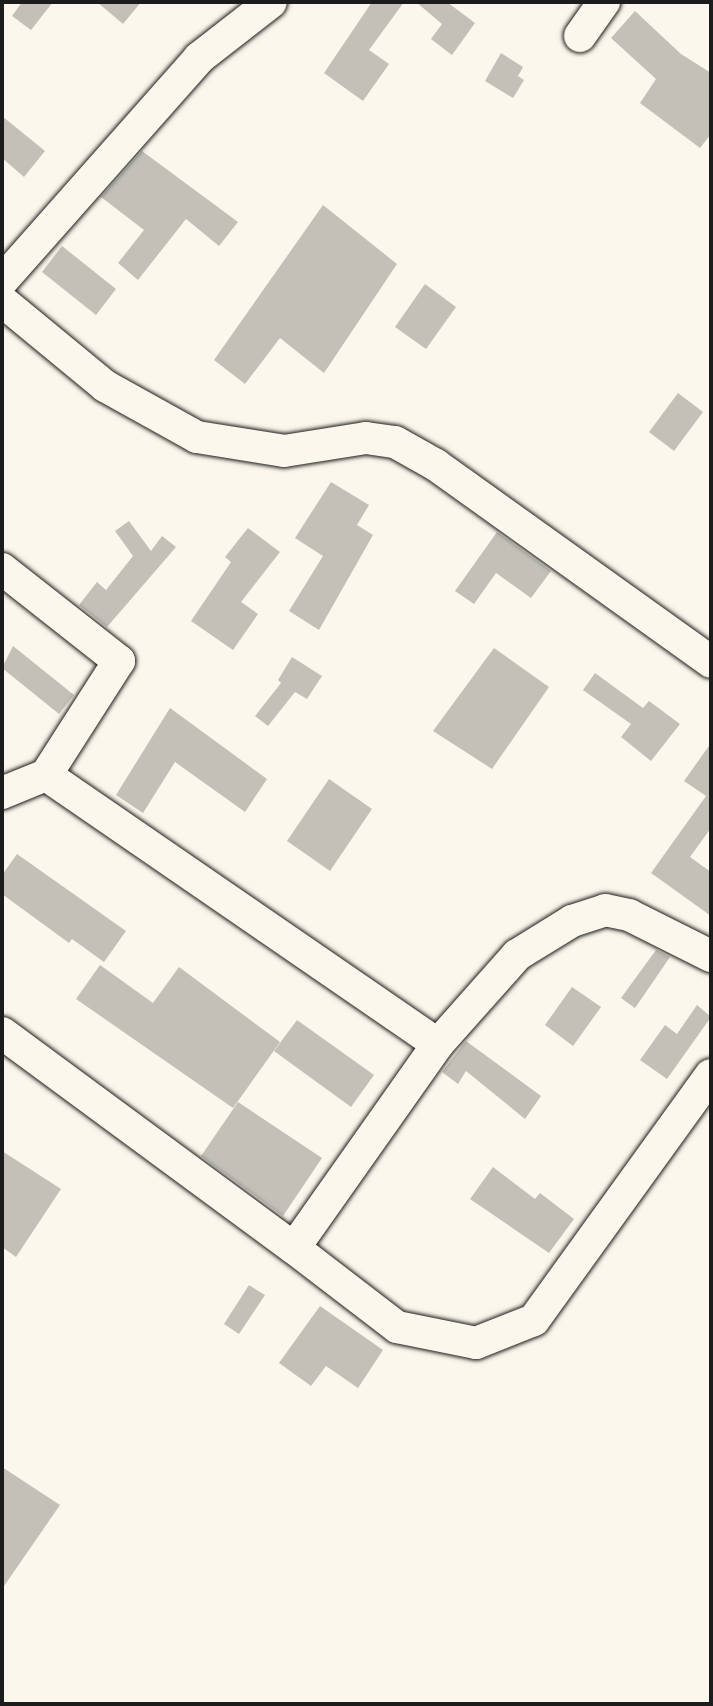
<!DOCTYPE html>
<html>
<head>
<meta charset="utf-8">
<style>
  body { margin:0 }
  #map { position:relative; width:713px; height:1706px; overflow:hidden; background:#fbf7ec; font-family:Pangolin,sans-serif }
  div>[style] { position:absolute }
  .building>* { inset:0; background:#c3c0b8 }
  .roads { filter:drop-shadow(0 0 2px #1c1c1c) drop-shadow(0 0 2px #1c1c1c) }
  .minor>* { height:32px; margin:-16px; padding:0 16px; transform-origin:16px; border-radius:16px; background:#fbf7ec }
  span { translate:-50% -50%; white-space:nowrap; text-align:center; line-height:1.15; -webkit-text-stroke:6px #fbf7ec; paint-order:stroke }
  .frame { position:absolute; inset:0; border:4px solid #1c1c1c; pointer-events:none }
</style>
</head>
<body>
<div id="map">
  <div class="building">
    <div style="clip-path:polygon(22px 2px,53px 2px,31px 30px,12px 16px)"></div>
    <div style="clip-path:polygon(97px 2px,141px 2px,123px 24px)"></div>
    <div style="clip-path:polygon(372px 2px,404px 2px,369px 50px,389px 64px,363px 101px,324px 73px)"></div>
    <div style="clip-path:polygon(416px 2px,447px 2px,475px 23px,452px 55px,431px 39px,442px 24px)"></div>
    <div style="clip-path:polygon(635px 11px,681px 54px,711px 73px,711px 134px,700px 148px,640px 103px,656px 79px,611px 38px)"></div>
    <div style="clip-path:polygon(501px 53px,523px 67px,518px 76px,524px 80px,513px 98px,485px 81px)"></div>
    <div style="clip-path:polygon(2px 116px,45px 151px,24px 177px,2px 158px)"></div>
    <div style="clip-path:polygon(142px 151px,238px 222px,219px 246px,186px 219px,138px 280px,118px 263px,144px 230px,101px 197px)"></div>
    <div style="clip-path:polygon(323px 205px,397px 264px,324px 373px,280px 338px,245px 384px,214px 360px)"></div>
    <div style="clip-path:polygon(62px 246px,116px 289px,96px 315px,42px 272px)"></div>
    <div style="clip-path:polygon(425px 284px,456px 307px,426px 349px,395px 327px)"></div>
    <div style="clip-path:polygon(678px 393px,703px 412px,674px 451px,649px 432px)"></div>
    <div style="clip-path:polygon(331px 482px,369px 505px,357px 525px,373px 535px,319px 630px,289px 611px,323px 556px,295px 538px)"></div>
    <div style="clip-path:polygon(129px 521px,151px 551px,162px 536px,176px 547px,107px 627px,79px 605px,97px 582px,106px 590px,133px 556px,115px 531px)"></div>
    <div style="clip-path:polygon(248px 528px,280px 552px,241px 602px,258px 614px,233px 650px,191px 621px,231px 562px,225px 557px)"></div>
    <div style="clip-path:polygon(497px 532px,551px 571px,531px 598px,496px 573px,474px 604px,455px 591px)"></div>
    <div style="clip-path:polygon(13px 646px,74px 695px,59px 714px,2px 668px)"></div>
    <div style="clip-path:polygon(494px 648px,549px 687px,492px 769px,433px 731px)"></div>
    <div style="clip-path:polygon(292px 657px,322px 676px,307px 699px,295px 692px,268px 726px,255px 716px,281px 683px,278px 680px)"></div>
    <div style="clip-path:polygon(595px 673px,643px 708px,649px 701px,680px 724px,651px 761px,621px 737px,631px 724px,583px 690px)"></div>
    <div style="clip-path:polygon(170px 708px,267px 779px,245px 812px,175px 762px,143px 813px,116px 795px)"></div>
    <div style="clip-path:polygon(711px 743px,711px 828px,690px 857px,711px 872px,711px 916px,651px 873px,706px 796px,684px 781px)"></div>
    <div style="clip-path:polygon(329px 779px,372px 809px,330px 871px,287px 841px)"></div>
    <div style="clip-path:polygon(17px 854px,126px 931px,104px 962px,72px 939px,69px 943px,2px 894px,2px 875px)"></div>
    <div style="clip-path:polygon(656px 950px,670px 957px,635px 1008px,621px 998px)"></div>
    <div style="clip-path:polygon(100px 965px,153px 1003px,179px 967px,280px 1042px,233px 1108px,76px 999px)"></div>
    <div style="clip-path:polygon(572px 987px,601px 1007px,573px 1046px,545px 1025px)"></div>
    <div style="clip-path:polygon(697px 1005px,711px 1017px,667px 1079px,640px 1060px,665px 1025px,677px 1034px)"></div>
    <div style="clip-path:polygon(297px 1020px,374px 1075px,351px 1107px,274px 1051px)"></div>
    <div style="clip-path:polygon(466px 1041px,541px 1096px,525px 1119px,466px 1071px,458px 1084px,442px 1072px)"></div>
    <div style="clip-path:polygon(238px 1102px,322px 1158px,283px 1216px,201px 1156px)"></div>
    <div style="clip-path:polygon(2px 1151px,61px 1189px,16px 1257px,2px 1247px)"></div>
    <div style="clip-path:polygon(493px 1167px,535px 1199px,540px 1193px,574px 1219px,549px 1253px,470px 1199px)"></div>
    <div style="clip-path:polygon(249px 1285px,265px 1295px,239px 1334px,224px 1324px)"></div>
    <div style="clip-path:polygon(320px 1306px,383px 1350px,358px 1388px,326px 1366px,311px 1386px,279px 1363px)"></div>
    <div style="clip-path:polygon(2px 1467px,60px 1505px,2px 1589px)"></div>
  </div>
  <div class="roads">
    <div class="minor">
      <div style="left:580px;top:36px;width:42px;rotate:-54.8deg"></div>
      <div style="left:2px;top:281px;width:298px;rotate:-48.5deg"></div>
      <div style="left:199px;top:58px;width:91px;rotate:-37.9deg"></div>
      <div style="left:2px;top:301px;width:134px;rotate:39.5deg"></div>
      <div style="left:105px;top:386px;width:105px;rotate:29deg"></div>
      <div style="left:197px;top:437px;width:88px;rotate:9.1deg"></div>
      <div style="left:284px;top:451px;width:83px;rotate:-9deg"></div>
      <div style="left:366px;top:438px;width:29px;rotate:8deg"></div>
      <div style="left:395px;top:442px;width:47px;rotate:29.3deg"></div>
      <div style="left:436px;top:465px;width:338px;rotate:35.6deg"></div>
      <div style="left:2px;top:569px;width:149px;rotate:38.2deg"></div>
      <div style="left:119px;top:661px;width:135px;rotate:122.6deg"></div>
      <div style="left:46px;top:775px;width:48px;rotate:157.8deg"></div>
      <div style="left:46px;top:775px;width:475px;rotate:34.5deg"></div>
      <div style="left:2px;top:1033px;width:363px;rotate:36.4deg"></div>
      <div style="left:294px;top:1248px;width:250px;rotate:-54.8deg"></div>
      <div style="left:438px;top:1044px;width:119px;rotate:-48.4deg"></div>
      <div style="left:517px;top:955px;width:65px;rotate:-31.7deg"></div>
      <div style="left:572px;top:921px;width:35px;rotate:-18deg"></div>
      <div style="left:605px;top:910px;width:25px;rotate:12deg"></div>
      <div style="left:629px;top:915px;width:92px;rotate:26.6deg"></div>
      <div style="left:294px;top:1248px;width:130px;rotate:37.5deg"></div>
      <div style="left:397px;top:1327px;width:81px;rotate:11.4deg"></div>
      <div style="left:476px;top:1343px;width:62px;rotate:-21.6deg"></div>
      <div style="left:534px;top:1320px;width:302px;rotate:-54.2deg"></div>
    </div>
  </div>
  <div class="frame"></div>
</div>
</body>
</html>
